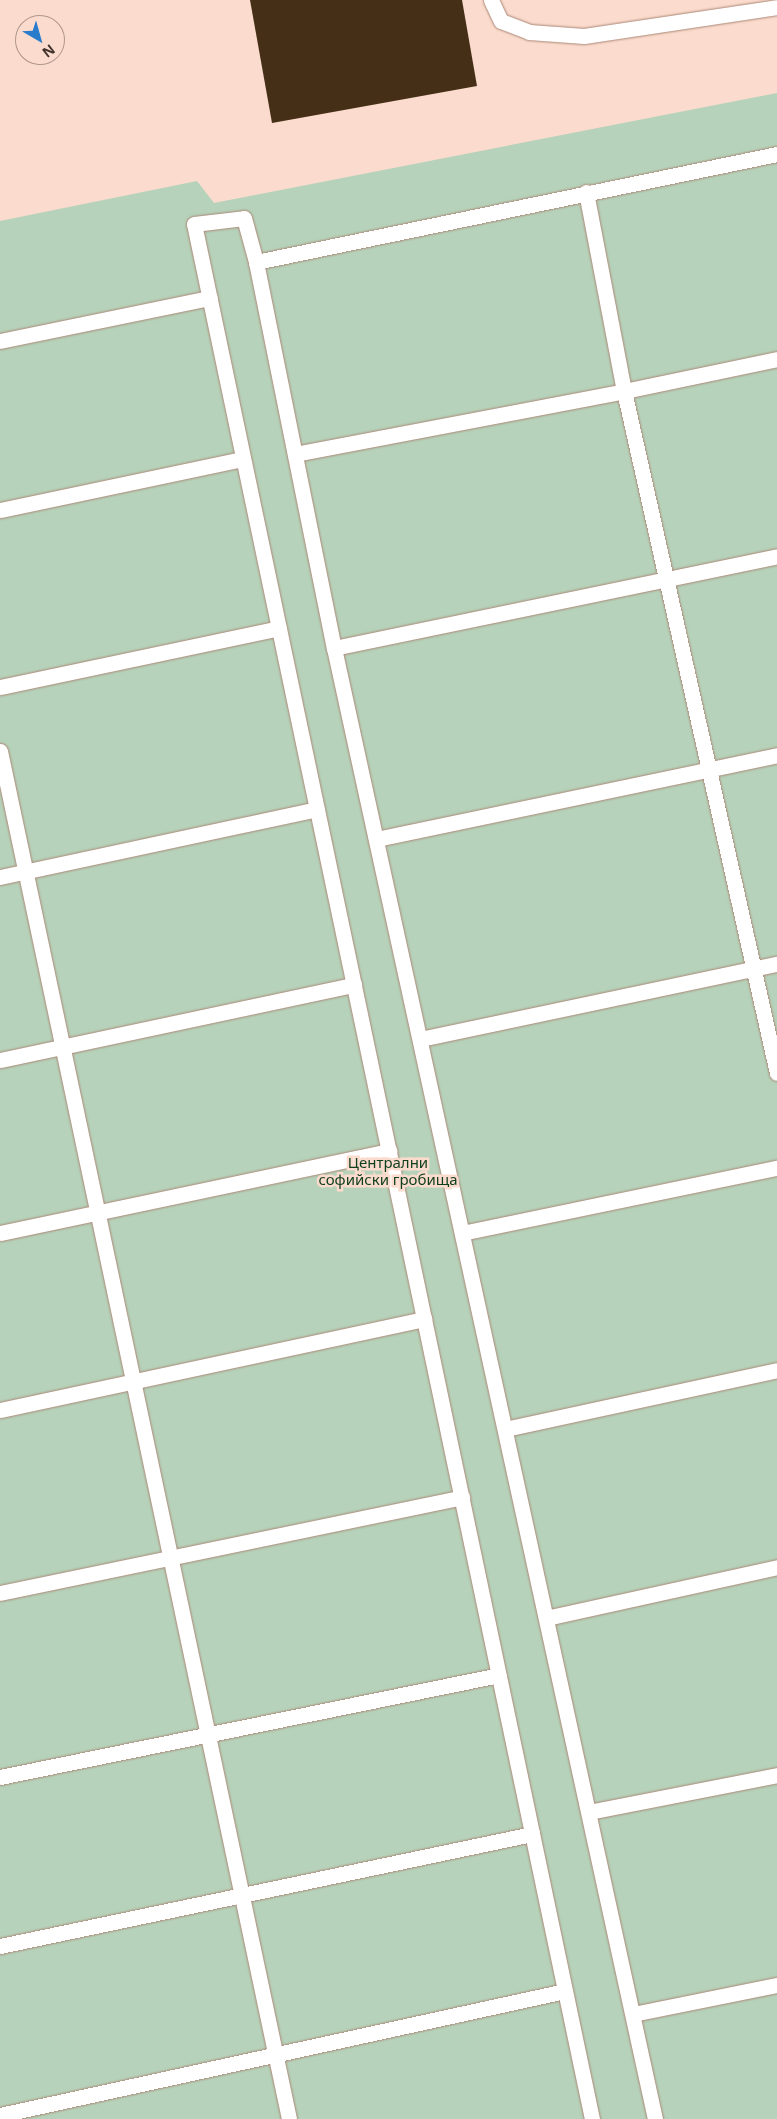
<!DOCTYPE html>
<html>
<head>
<meta charset="utf-8">
<style>
  body { margin:0 }
  #map { position:relative; width:777px; height:2119px; overflow:hidden; background:#fadbcd; font-family:"Noto Sans",sans-serif }
  div>[style] { position:absolute }
  .green>* { inset:0; background:#b6d2ba }
  .building>* { inset:0; background:#452f16 }
  .roads { filter:drop-shadow(0 0 1px #ac8878) drop-shadow(0 0 1px #ac8878) }
  .lane>* { height:15px; margin:-7.5px; padding:0 7.5px; transform-origin:7.5px; border-radius:7.5px; background:#fff }
  span { translate:-50% -50%; white-space:nowrap; text-align:center; line-height:1.15; -webkit-text-stroke:5px #fadbcd; paint-order:stroke }
  .park-label { font-size:15px; color:#0e3f1d }
  .north { position:absolute; left:15px; top:15px; width:50px; height:50px; box-sizing:border-box; background:#fadbcd; border:1px solid #b0978c; border-radius:50%; rotate:142deg; font-size:14px; font-weight:700; line-height:20px; text-align:center; color:#40312a }
  .north::after { content:''; display:block; margin:auto; width:18px; height:22px; background:#297ccb; clip-path:polygon(50% 0,100% 100%,50% 72%,0 100%) }
</style>
</head>
<body>
<div id="map">
  <div class="green">
    <div style="clip-path:polygon(777px 93px,777px 2119px,0 2119px,0 221px,197px 181px,214px 203px)"></div>
  </div>
  <div class="building">
    <div style="clip-path:polygon(250px 0,462px 0,477px 86px,272px 123px)"></div>
  </div>
  <div class="roads">
    <div class="lane">
      <div style="left:491px;top:0;width:23px;rotate:65deg"></div>
      <div style="left:501px;top:21px;width:30px;rotate:21deg"></div>
      <div style="left:529px;top:32px;width:55px;rotate:4.2deg"></div>
      <div style="left:584px;top:36px;width:195px;rotate:-8.5deg"></div>
      <div style="left:586px;top:192px;width:203px;rotate:79.2deg"></div>
      <div style="left:624px;top:391px;width:699px;rotate:77.36deg"></div>
      <div style="left:256px;top:262px;width:532px;rotate:-11.71deg"></div>
      <div style="left:0;top:341px;width:214px;rotate:-11.6deg"></div>
      <div style="left:295px;top:454px;width:335px;rotate:-10.8deg"></div>
      <div style="left:624px;top:391px;width:156px;rotate:-11.8deg"></div>
      <div style="left:0;top:510px;width:248px;rotate:-11.9deg"></div>
      <div style="left:334px;top:648px;width:452px;rotate:-11.7deg"></div>
      <div style="left:0;top:687px;width:285px;rotate:-11.9deg"></div>
      <div style="left:0;top:751px;width:1398px;rotate:78.07deg"></div>
      <div style="left:376px;top:839px;width:410px;rotate:-11.8deg"></div>
      <div style="left:0;top:877px;width:324px;rotate:-12.1deg"></div>
      <div style="left:420px;top:1039px;width:365px;rotate:-11.9deg"></div>
      <div style="left:0;top:1060px;width:362px;rotate:-12deg"></div>
      <div style="left:0;top:1233px;width:398px;rotate:-11.9deg"></div>
      <div style="left:462px;top:1233px;width:322px;rotate:-11.7deg"></div>
      <div style="left:0;top:1410px;width:434px;rotate:-12.1deg"></div>
      <div style="left:505px;top:1429px;width:278px;rotate:-12.2deg"></div>
      <div style="left:0;top:1593px;width:472px;rotate:-11.7deg"></div>
      <div style="left:546px;top:1618px;width:237px;rotate:-12.4deg"></div>
      <div style="left:0;top:1777px;width:509px;rotate:-11.55deg"></div>
      <div style="left:589px;top:1812px;width:192px;rotate:-11.1deg"></div>
      <div style="left:0;top:1946px;width:544px;rotate:-11.89deg"></div>
      <div style="left:633px;top:2014px;width:147px;rotate:-11.4deg"></div>
      <div style="left:0;top:2115px;width:578px;rotate:-12.38deg"></div>
      <div style="left:592px;top:2119px;width:1936px;rotate:-101.86deg"></div>
      <div style="left:194px;top:224px;width:50px;rotate:-6.8deg"></div>
      <div style="left:244px;top:218px;width:46px;rotate:74.7deg"></div>
      <div style="left:256px;top:262px;width:394px;rotate:78.6deg"></div>
      <div style="left:334px;top:648px;width:1506px;rotate:77.69deg"></div>
    </div>
  </div>
  <div class="park-label">
    <span style="left:388px;top:1171px">Централни<br>софийски гробища</span>
  </div>
  <div class="north">N</div>
</div>
</body>
</html>
